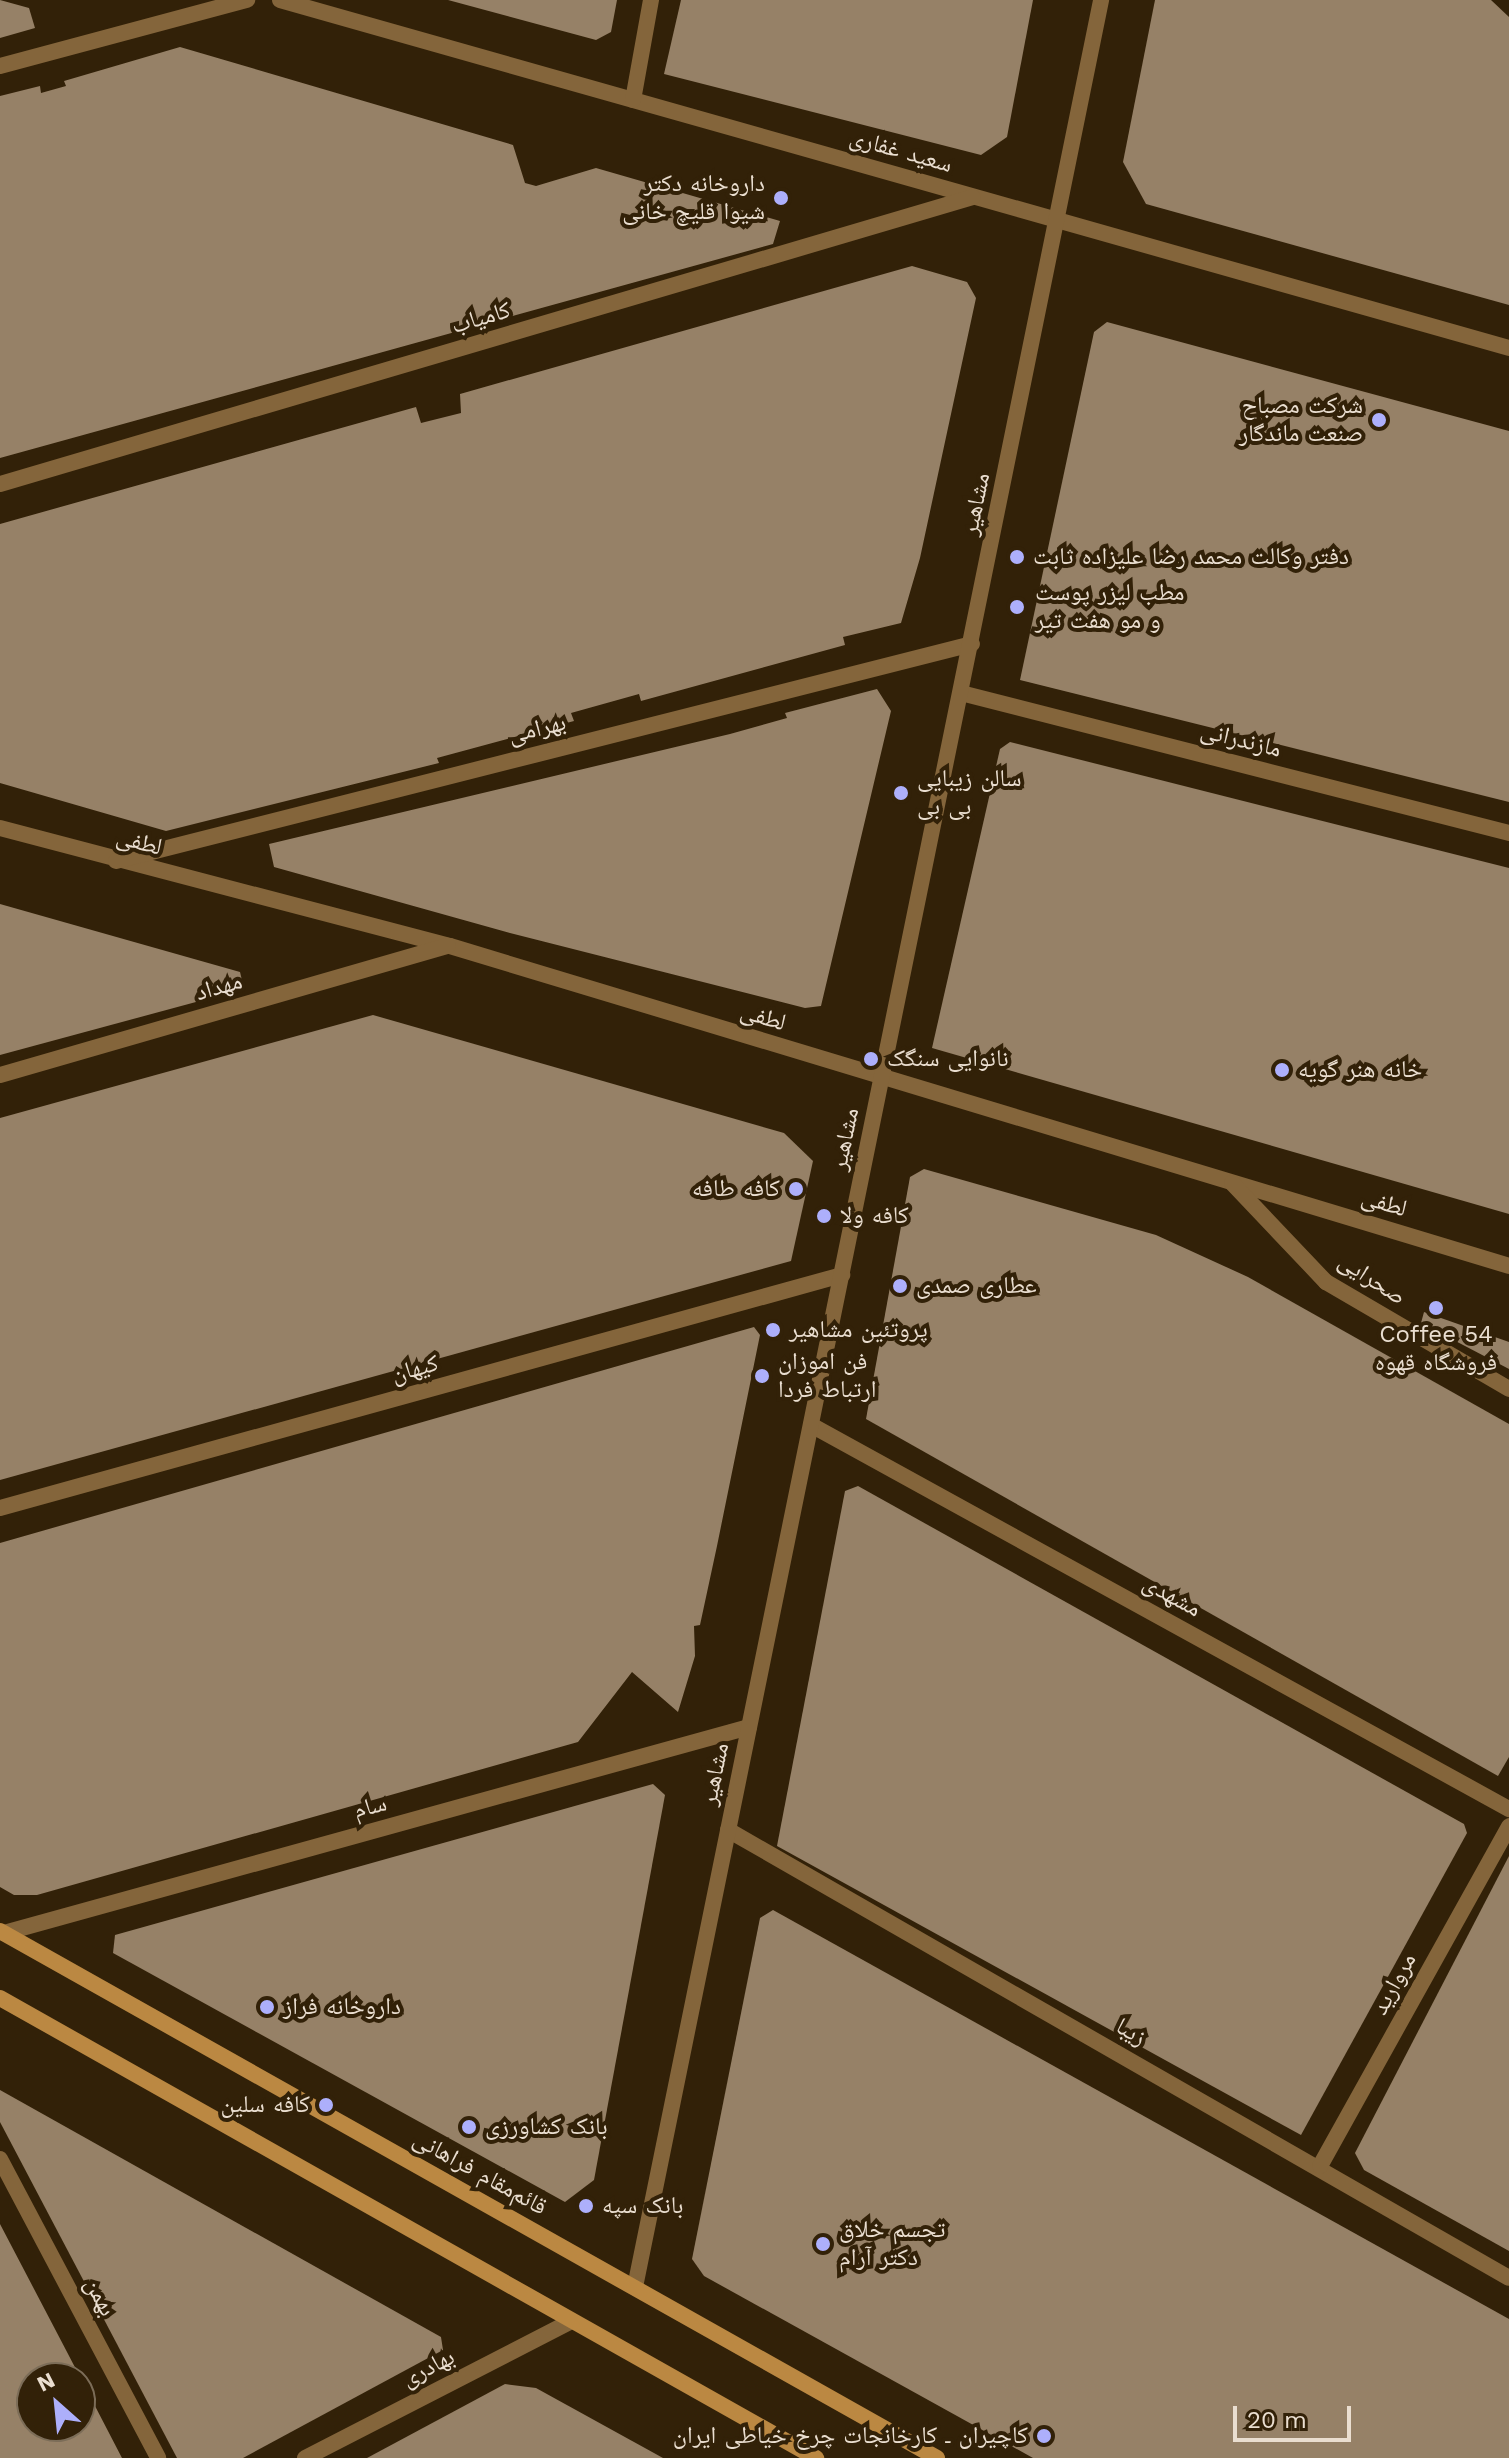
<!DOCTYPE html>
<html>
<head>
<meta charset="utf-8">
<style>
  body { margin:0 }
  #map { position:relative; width:1509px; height:2458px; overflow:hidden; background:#322108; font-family:"Work Sans","Noto Naskh Arabic",sans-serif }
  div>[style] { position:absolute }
  .building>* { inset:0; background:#968167 }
  .street>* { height:16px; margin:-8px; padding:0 8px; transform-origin:8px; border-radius:8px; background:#84653b }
  .secondary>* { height:16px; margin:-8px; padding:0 8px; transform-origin:8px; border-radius:8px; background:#bb8842 }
  .dots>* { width:22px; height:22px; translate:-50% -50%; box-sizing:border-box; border:4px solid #322108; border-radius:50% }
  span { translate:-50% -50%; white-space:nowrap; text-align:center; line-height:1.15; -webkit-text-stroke:8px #322108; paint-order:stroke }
  .street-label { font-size:24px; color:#eaded0 }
  .poi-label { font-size:24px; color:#eaded0 }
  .right { translate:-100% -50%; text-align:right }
  .left { translate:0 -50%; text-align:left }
  .north { position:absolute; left:16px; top:2362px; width:80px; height:80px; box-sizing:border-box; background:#322108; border:2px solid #7c6d58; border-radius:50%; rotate:333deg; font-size:22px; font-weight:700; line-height:32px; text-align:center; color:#eaded0 }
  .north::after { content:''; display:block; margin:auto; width:28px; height:36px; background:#adaffb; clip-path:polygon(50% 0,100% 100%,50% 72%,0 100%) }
  .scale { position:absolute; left:1233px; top:2406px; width:118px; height:36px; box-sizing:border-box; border:4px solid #eaded0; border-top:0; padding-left:10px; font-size:24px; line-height:28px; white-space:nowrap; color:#eaded0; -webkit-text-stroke:6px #322108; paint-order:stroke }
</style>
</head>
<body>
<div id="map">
  <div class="building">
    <div style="clip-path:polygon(0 0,29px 8px,35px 28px,0 38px)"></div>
    <div style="clip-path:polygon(448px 0,617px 0,611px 32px,596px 40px)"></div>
    <div style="clip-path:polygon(681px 0,1033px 0,1007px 137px,981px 155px,664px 74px)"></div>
    <div style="clip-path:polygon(1155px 0,1491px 0,1509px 17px,1509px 305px,1146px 204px,1123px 162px)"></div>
    <div style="clip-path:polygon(180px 47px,513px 145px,525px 183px,536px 186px,596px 168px,780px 221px,773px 244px,0 458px,0 96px,40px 86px,41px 93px,66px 86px,64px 81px)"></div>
    <div style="clip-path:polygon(912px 266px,967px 282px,976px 298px,920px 558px,901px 623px,843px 637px,845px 645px,641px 701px,639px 694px,571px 713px,574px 721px,437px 758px,439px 763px,166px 831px,0 783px,0 524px,416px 407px,421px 423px,461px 413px,460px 394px)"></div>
    <div style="clip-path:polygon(1107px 322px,1509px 431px,1509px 802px,1020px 680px,1094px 332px)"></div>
    <div style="clip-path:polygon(877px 689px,891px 711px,821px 1006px,805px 1008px,510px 933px,274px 867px,269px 844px,730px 734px,787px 718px,785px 713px)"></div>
    <div style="clip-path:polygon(1010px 742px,1509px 868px,1509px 1214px,932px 1048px,1000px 749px)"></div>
    <div style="clip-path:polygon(0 904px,240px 972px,244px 989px,0 1055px)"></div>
    <div style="clip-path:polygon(373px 1015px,784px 1133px,813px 1161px,791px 1261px,0 1480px,0 1118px)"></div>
    <div style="clip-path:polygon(924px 1169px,1156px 1235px,1248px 1277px,1509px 1424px,1509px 1757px,1498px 1776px,866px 1419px,910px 1177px)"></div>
    <div style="clip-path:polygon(1424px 1312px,1509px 1342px,1509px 1369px,1421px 1323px)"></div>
    <div style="clip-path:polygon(754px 1327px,760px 1335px,717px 1546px,700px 1625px,694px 1626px,695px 1656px,678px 1712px,632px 1672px,578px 1742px,37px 1895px,14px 1895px,0 1887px,0 1543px)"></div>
    <div style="clip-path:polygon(858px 1486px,1464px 1824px,1467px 1833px,1301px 2135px,777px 1846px,845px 1491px)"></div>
    <div style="clip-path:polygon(653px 1784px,665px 1795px,594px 2180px,565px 2202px,113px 1953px,115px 1935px)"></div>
    <div style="clip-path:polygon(1509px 1856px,1509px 2251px,1364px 2170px,1355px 2153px)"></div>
    <div style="clip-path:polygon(773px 1910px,1509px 2319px,1509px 2458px,1033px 2458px,704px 2276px,692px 2259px,760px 1918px)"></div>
    <div style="clip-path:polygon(0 2090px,441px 2337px,443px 2350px,243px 2458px,177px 2458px,0 2122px)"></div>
    <div style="clip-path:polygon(evenodd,0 2224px,67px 2352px,122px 2458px,0 2458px,0 2224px,32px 2378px,80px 2378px,80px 2426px,32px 2426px,32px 2378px)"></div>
    <div style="clip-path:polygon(505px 2384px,536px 2388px,663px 2458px,367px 2458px)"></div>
  </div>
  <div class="street">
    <div style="left:280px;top:0;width:1277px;rotate:15.81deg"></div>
    <div style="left:0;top:66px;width:256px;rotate:-15deg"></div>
    <div style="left:633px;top:100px;width:102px;rotate:-79.8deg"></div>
    <div style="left:0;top:484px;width:1014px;rotate:-16.43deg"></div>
    <div style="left:961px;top:693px;width:566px;rotate:14.33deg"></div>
    <div style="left:0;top:828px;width:465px;rotate:14.7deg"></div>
    <div style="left:450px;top:946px;width:1106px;rotate:16.81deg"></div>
    <div style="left:116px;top:861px;width:883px;rotate:-14.23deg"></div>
    <div style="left:0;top:1075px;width:466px;rotate:-16.1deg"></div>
    <div style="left:1232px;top:1183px;width:137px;rotate:46.5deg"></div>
    <div style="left:1326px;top:1282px;width:212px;rotate:30.3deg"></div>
    <div style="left:811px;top:1425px;width:797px;rotate:28.82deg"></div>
    <div style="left:0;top:1508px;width:874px;rotate:-15.47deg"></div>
    <div style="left:728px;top:1830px;width:900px;rotate:29.84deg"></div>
    <div style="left:4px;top:1933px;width:773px;rotate:-15.46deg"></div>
    <div style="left:0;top:2159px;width:338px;rotate:62.1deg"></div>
    <div style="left:1320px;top:2166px;width:389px;rotate:-60.9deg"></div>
    <div style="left:635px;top:2287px;width:2334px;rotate:-78.48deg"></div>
    <div style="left:305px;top:2458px;width:300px;rotate:-27.2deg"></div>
  </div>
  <div class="secondary">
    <div style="left:0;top:1931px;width:1075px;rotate:29.35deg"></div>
    <div style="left:0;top:1998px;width:937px;rotate:29.41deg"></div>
  </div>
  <div class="dots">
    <div style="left:781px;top:198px;background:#adaffb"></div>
    <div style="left:1379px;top:420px;background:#adaffb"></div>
    <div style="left:1017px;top:557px;background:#adaffb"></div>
    <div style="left:1017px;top:607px;background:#adaffb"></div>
    <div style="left:901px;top:793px;background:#adaffb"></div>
    <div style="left:871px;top:1059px;background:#adaffb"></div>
    <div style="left:1282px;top:1070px;background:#adaffb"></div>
    <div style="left:796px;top:1189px;background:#adaffb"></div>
    <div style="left:824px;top:1216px;background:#adaffb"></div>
    <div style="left:900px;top:1286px;background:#adaffb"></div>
    <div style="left:1436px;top:1308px;background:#adaffb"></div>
    <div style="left:773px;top:1330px;background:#adaffb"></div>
    <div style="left:762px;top:1376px;background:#adaffb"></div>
    <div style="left:267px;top:2007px;background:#adaffb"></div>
    <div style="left:326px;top:2105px;background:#adaffb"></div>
    <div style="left:469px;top:2127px;background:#adaffb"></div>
    <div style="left:586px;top:2206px;background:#adaffb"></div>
    <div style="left:823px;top:2244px;background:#adaffb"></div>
    <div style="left:1044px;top:2436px;background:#adaffb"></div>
  </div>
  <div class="street-label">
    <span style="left:901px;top:151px;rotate:16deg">سعید غفاری</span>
    <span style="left:481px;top:318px;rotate:-16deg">کامیاب</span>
    <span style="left:976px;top:504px;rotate:-78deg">مشاهیر</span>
    <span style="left:537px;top:729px;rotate:-14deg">بهرامی</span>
    <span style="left:1241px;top:740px;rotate:14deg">مازندرانی</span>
    <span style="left:139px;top:842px;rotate:15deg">لطفی</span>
    <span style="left:219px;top:987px;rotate:-16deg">مهداد</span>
    <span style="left:763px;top:1017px;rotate:17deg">لطفی</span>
    <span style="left:845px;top:1139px;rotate:-78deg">مشاهیر</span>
    <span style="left:1384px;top:1203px;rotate:17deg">لطفی</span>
    <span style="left:1372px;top:1279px;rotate:33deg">صحرایی</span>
    <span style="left:415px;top:1369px;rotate:-15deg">کیهان</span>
    <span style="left:1172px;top:1596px;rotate:29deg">مشهدی</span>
    <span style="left:715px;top:1774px;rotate:-78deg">مشاهیر</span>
    <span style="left:370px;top:1807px;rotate:-15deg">سام</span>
    <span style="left:1394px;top:1984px;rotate:-61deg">مروارید</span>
    <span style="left:1131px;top:2032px;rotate:30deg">زیبا</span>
    <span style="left:480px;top:2173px;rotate:29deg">قائم‌مقام فراهانی</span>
    <span style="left:100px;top:2297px;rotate:62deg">بهمن</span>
    <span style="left:428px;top:2368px;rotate:-27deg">بهادری</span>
  </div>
  <div class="poi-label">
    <span class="right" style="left:765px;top:198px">داروخانه دکتر<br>شیوا قلیچ خانی</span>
    <span class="right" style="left:1363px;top:420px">شرکت مصباح<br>صنعت ماندگار</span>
    <span class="left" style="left:1033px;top:557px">دفتر وکالت محمد رضا علیزاده ثابت</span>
    <span class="left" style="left:1035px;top:607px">مطب لیزر پوست<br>و مو هفت تیر</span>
    <span class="left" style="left:917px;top:793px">سالن زیبایی<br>بی بی</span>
    <span class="left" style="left:887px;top:1059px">نانوایی سنگک</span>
    <span class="left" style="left:1298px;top:1070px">خانه هنر گویه</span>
    <span class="right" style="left:780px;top:1189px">کافه طافه</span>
    <span class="left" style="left:840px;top:1216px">کافه ولا</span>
    <span class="left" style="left:916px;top:1286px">عطاری صمدی</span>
    <span class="left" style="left:789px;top:1330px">پروتئین مشاهیر</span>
    <span style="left:1436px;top:1349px">Coffee 54<br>فروشگاه قهوه</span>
    <span class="left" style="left:778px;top:1376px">فن اموزان<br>ارتباط فردا</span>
    <span class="left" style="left:283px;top:2007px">داروخانه فراز</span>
    <span class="right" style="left:310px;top:2105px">کافه سلین</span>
    <span class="left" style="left:485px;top:2127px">بانک کشاورزی</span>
    <span class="left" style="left:602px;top:2206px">بانک سپه</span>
    <span class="left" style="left:839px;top:2244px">تجسم خلاق<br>دکتر آرام</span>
    <span class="right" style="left:1028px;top:2436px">کاچیران ـ کارخانجات چرخ خیاطی ایران</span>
  </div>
  <div class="north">N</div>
  <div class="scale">20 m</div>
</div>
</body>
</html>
